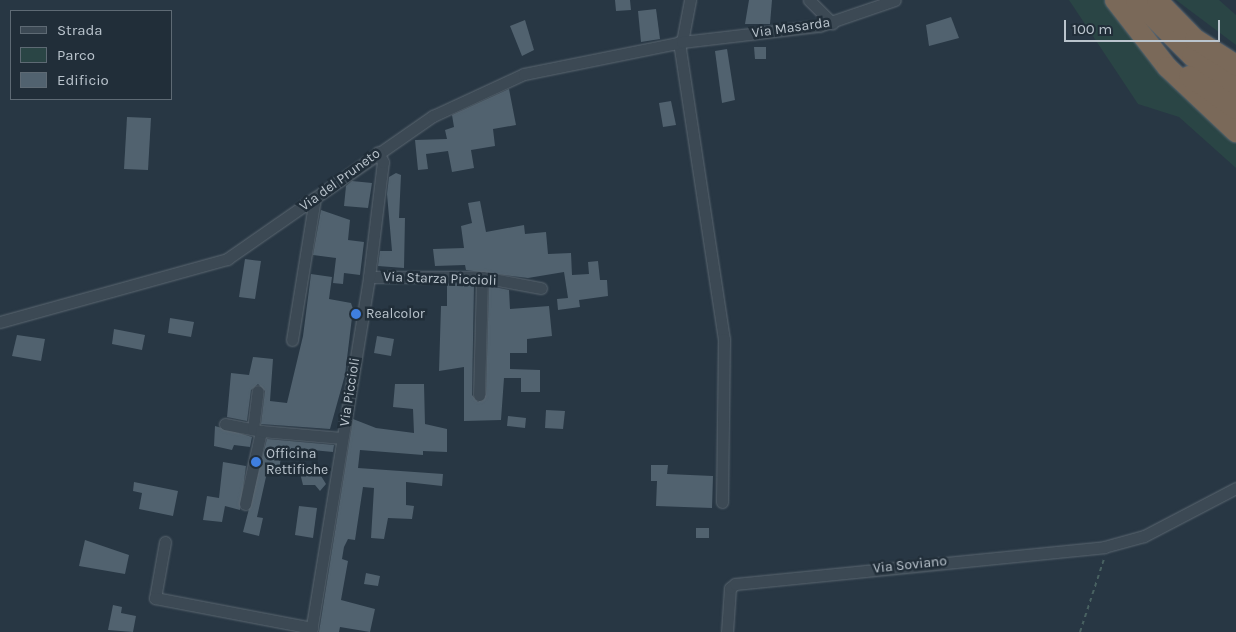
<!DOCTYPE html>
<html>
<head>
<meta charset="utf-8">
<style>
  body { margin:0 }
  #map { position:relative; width:1236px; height:632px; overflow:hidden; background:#283744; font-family:Karla,sans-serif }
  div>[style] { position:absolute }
  .green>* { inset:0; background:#2a4545 }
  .building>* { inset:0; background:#51626f }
  .path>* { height:2px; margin-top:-1px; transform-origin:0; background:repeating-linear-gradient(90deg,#486161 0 4px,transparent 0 8px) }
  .roads { filter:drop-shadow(0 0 1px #5b6771) drop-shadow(0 0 1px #5b6771) }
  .street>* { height:11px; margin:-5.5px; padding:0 5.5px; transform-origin:5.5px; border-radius:5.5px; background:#3c4954 }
  .highway>* { height:20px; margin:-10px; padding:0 10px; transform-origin:10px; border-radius:10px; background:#7a6959 }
  .dots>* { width:14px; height:14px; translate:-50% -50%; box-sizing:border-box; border:2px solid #212e39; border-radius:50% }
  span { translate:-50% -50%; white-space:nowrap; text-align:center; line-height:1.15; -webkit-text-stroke:5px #212e39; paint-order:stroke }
  .street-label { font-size:14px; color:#bac4cd }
  .poi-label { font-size:14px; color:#bac4cd }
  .left { translate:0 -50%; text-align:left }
  .legend { position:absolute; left:10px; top:10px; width:162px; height:90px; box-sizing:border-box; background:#212e39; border:1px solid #5e6a74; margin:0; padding:6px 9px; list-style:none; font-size:15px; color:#bac4cd }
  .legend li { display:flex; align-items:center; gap:10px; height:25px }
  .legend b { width:25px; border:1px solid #5e6a74 }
  .scale { position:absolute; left:1064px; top:20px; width:156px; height:22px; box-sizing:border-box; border:2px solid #bac4cd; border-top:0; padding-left:6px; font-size:15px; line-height:18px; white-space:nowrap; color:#bac4cd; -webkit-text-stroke:4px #212e39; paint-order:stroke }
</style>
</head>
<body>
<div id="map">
  <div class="green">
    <div style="clip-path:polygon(1069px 0,1107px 0,1236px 139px,1236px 168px,1179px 117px,1138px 104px)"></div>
    <div style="clip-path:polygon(1176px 0,1219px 0,1236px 15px,1236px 45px)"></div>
  </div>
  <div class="building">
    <div style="clip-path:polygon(615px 0,630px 0,631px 10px,616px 11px)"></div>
    <div style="clip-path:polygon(749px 0,772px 0,770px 24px,745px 24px)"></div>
    <div style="clip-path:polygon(656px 9px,660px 39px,641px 42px,638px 11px)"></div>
    <div style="clip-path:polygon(951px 17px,959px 38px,929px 46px,926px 25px)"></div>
    <div style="clip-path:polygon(525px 20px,534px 50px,522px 56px,510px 26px)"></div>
    <div style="clip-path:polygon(754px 47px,766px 47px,766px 59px,755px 59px)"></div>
    <div style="clip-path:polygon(727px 49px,735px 100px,722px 103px,715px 51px)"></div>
    <div style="clip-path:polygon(509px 89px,516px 125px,493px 129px,495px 146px,471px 150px,474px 168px,452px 172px,448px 151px,426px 154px,428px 169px,418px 170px,415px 140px,447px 139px,445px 130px,454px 127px,452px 115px)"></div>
    <div style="clip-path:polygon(671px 101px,676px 125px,663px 127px,659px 103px)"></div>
    <div style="clip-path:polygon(127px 117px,151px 118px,148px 170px,124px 169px)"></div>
    <div style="clip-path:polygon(396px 173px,401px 175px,399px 218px,405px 218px,404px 268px,378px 266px,380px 251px,392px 251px,387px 194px,389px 177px)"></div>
    <div style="clip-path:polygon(352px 181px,372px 183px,368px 208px,344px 206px,346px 186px)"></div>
    <div style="clip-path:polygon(480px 201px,486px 232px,524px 225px,525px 234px,546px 232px,548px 254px,571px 253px,572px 275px,589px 274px,588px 262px,598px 261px,600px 280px,607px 280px,608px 296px,579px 300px,580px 307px,558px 310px,557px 299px,568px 298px,564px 272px,528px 278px,466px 270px,465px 265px,435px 266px,433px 249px,464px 248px,461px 226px,472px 223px,468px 203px)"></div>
    <div style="clip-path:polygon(321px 210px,350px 220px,348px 240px,364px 242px,360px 275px,344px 273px,343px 284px,333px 283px,336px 258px,313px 255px)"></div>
    <div style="clip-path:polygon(245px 259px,261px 261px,255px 299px,239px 297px)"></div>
    <div style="clip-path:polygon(311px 274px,332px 277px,329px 299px,351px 303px,353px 309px,345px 375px,330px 429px,261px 424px,265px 391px,258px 384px,251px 390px,247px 421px,227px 417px,231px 373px,249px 375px,253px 357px,273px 359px,270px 401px,287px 403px,303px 336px)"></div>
    <div style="clip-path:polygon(447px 284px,474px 284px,472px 395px,478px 402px,486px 395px,489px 286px,509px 290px,510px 309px,549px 306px,552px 336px,527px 339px,527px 353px,510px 353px,510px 369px,540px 370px,540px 392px,521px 392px,521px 378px,504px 378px,501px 420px,464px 421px,464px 367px,439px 371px,441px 306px,447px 306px)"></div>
    <div style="clip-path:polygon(170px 318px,194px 322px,191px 337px,168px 333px)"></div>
    <div style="clip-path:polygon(114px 329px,145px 335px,142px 350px,112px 344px)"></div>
    <div style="clip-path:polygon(17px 335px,45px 339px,41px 361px,12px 356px)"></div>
    <div style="clip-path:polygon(377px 336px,394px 339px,391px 356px,374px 353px)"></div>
    <div style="clip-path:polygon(395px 384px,424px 384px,425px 424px,447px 429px,447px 452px,423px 451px,423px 455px,360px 450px,358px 468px,443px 474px,442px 486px,406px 482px,406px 505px,414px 506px,412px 519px,388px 518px,384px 539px,371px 538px,374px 488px,363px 487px,355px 540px,348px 539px,344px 547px,342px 559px,348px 561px,341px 600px,375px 609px,370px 632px,340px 627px,339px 632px,319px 632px,353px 419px,376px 428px,414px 433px,413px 409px,393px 407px)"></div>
    <div style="clip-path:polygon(546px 410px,565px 411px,563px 429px,545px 428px)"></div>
    <div style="clip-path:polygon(508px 416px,526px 418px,525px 428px,507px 426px)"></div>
    <div style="clip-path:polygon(215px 426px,252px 437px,250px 447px,234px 445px,232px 450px,214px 446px)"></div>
    <div style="clip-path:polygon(267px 439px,334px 445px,333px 452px,291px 448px,291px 452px,282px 452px,279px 469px,268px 468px,257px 517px,263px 518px,259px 536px,243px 532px)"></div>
    <div style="clip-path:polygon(223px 462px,246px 466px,240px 510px,225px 506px,222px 522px,203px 520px,207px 496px,219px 498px)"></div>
    <div style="clip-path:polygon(651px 465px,668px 465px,667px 474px,713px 476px,712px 508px,656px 506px,657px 481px,651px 481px)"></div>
    <div style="clip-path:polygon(299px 469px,318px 471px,326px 484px,320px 491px,315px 485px,303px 485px)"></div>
    <div style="clip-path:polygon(134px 482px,178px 491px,173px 516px,139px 509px,142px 493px,133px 491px)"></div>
    <div style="clip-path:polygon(299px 506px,317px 508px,313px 538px,295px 535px)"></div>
    <div style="clip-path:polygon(696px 528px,709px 528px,709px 538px,696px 538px)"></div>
    <div style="clip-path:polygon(85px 540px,129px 555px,125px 574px,79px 566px)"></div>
    <div style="clip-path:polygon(366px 573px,380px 576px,378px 586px,364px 584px)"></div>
    <div style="clip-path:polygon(113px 605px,122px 607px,121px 613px,136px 616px,133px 632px,108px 630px)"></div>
  </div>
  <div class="path">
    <div style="left:1080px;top:632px;width:80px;rotate:-71.8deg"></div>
  </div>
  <div class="roads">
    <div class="street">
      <div style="left:809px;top:0;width:33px;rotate:45deg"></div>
      <div style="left:679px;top:42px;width:300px;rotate:81.4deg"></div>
      <div style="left:724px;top:339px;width:163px;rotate:90.7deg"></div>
      <div style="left:682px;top:42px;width:43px;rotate:-79.2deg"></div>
      <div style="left:369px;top:277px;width:113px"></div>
      <div style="left:482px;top:277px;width:60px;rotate:10.6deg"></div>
      <div style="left:0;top:322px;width:236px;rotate:-15.5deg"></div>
      <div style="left:227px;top:259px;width:251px;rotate:-34.8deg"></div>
      <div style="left:433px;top:116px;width:100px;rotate:-24.8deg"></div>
      <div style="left:524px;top:74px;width:161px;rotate:-11.4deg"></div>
      <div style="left:682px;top:42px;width:138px;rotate:-6.7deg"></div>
      <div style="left:819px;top:26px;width:80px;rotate:-18.9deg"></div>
      <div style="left:292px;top:340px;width:144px;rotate:-80.8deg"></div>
      <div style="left:479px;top:395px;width:118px;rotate:-88.5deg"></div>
      <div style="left:225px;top:424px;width:36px;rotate:11deg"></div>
      <div style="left:253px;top:429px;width:38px;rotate:-83deg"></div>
      <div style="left:245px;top:504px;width:75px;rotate:-77.6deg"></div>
      <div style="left:261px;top:431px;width:81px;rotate:4.9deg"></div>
      <div style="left:165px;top:542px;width:57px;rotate:100.1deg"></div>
      <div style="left:155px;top:598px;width:160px;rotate:10.8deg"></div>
      <div style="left:311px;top:632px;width:360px;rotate:-80.7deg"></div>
      <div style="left:369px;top:277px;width:116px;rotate:-83.1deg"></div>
      <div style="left:383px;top:162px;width:11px;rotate:-117deg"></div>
      <div style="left:727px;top:632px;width:44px;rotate:-86.1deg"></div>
      <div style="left:730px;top:588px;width:6px;rotate:-39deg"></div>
      <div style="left:735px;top:584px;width:371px;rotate:-5.7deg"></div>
      <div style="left:1104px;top:547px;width:41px;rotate:-15.4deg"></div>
      <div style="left:1144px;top:536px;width:104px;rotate:-27.6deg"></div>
    </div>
    <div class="highway">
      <div style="left:1115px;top:0;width:85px;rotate:52.2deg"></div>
      <div style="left:1167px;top:67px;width:95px;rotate:43.3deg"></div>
      <div style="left:1136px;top:0;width:79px;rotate:45deg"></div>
      <div style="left:1192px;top:56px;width:54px;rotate:35.2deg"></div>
      <div style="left:1157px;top:0;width:54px;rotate:45.7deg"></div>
      <div style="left:1195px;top:39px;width:49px;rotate:32.4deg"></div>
      <div style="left:1189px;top:76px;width:57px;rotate:35.1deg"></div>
    </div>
  </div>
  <div class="dots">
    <div style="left:356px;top:314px;background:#3f7fe0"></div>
    <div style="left:256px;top:462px;background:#3f7fe0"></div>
  </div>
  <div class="street-label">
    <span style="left:791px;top:28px;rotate:-8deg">Via Masarda</span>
    <span style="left:340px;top:180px;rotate:-36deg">Via del Pruneto</span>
    <span style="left:440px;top:279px;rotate:2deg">Via Starza Piccioli</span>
    <span style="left:350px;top:392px;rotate:-81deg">Via Piccioli</span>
    <span style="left:910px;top:565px;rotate:-6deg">Via Soviano</span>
  </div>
  <div class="poi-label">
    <span class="left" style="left:366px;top:314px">Realcolor</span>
    <span class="left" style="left:266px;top:462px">Officina<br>Rettifiche</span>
  </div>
  <ul class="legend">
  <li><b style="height:6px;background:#3c4954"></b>Strada</li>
  <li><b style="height:14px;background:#2a4545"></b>Parco</li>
  <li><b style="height:14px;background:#51626f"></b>Edificio</li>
  </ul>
  <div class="scale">100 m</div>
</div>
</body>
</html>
